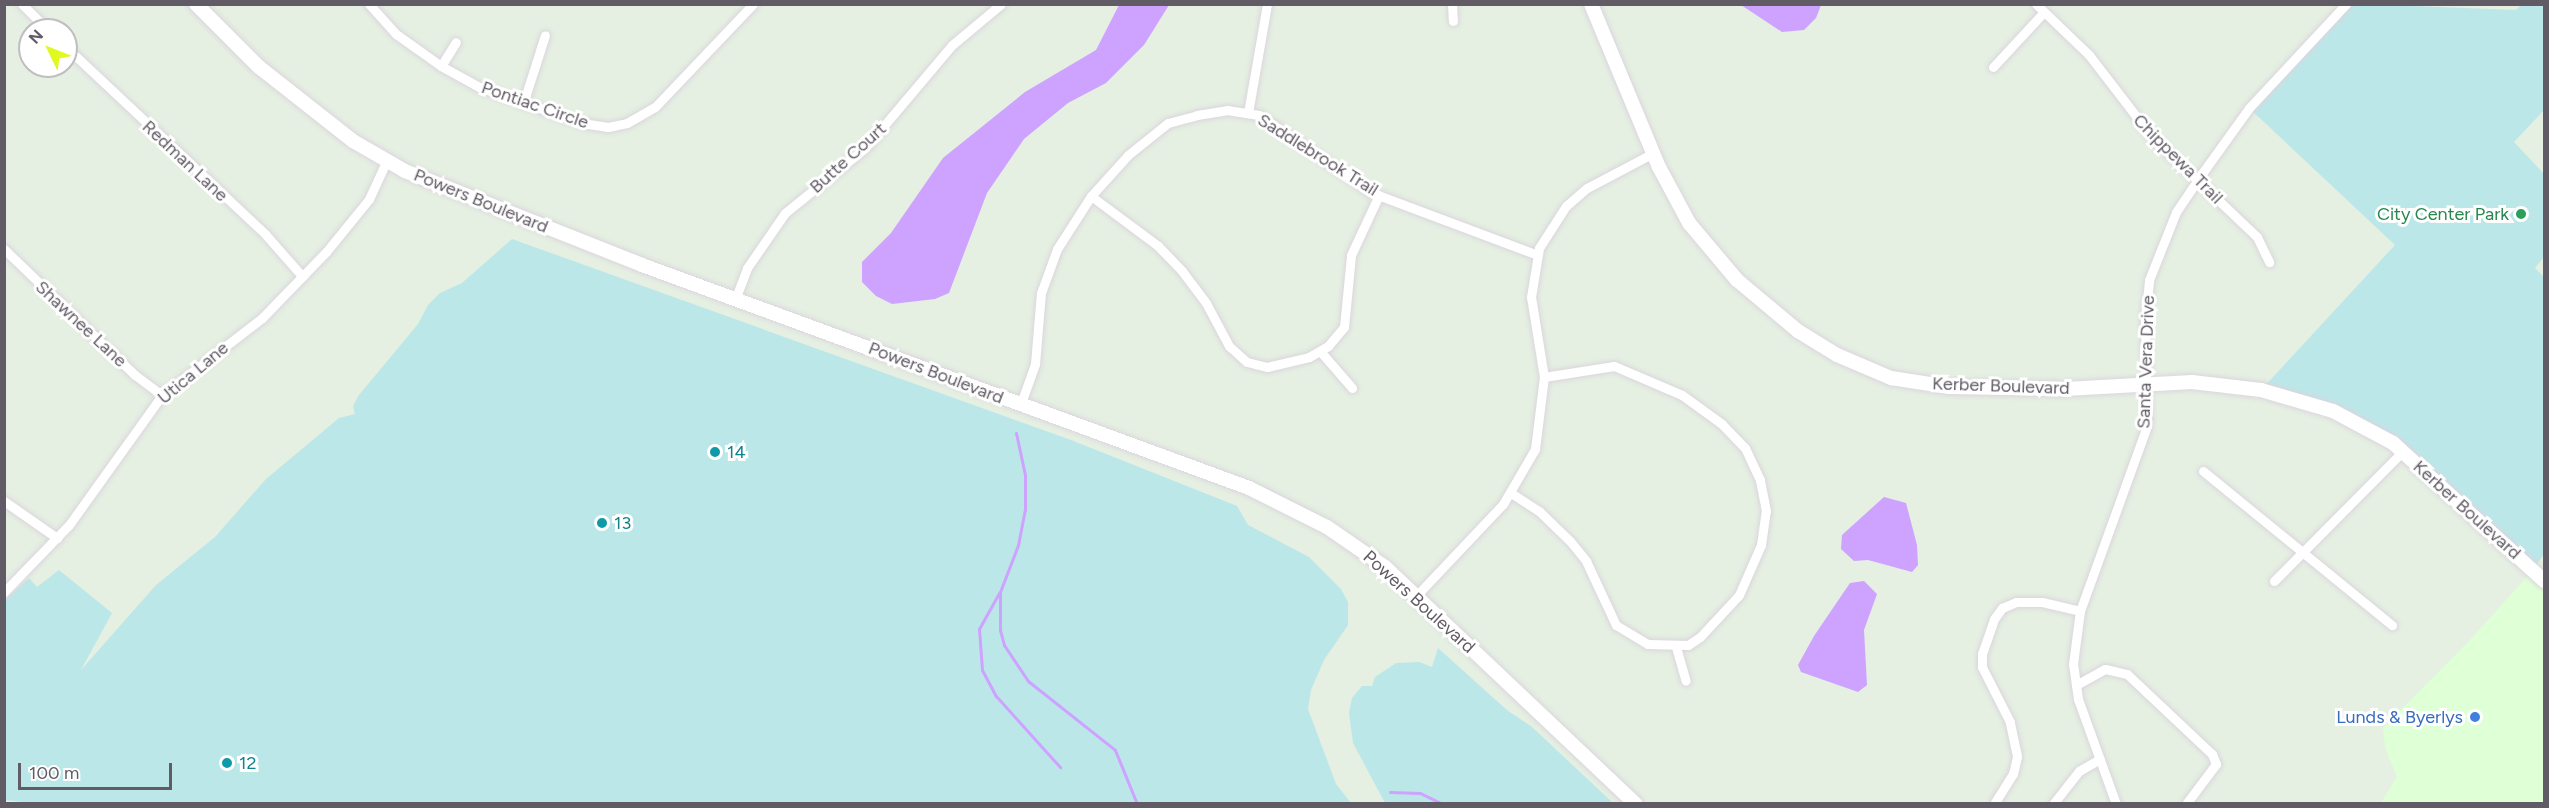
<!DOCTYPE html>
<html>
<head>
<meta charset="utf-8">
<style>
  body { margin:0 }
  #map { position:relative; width:2549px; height:808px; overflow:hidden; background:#e5efe2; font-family:Figtree,sans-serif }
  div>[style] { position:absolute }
  .commercial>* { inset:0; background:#dfffd7 }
  .green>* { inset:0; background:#bce7e9 }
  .water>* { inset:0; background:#cea2ff }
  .stream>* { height:3px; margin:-1.5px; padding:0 1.5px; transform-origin:1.5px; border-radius:1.5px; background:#cea2ff }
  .roads { filter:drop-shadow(0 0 2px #dbd5dd) drop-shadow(0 0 2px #dbd5dd) }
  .street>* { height:9px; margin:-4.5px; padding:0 4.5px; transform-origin:4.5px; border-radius:4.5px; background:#fff }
  .secondary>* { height:14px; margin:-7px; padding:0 7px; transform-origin:7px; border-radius:7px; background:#fff }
  .dots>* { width:16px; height:16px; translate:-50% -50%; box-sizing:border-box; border:3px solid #fff; border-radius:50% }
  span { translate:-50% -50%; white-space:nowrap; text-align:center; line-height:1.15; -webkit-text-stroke:6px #fff; paint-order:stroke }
  .street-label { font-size:18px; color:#615b65 }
  .leisure-label { font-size:18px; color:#27864d }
  .right { translate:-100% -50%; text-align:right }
  .culture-label { font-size:18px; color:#0d838f }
  .left { translate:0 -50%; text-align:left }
  .shop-label { font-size:18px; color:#366cbe }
  .frame { position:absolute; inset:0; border:6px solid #615b65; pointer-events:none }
  .north { position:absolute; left:18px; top:18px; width:60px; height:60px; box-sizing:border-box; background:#fff; border:2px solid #c0bdc1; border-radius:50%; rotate:313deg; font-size:16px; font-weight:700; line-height:24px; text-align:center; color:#615b65 }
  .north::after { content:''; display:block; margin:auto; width:21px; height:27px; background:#e0f91e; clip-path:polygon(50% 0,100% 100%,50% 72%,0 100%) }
  .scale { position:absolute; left:18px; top:763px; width:154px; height:27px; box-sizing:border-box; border:3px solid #615b65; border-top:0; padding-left:8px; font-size:18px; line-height:21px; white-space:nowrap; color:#615b65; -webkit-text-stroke:4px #fff; paint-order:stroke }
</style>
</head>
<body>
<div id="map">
  <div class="commercial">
    <div style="clip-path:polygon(2533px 570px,2544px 581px,2544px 803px,2380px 804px,2397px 777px,2385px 748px,2383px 728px,2469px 641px)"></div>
  </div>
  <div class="green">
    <div style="clip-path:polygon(2361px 4px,2516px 10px,2521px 5px,2544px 5px,2544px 110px,2514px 142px,2544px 174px,2544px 257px,2535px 268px,2544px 277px,2544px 554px,2533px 570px,2403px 451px,2333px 411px,2261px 390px,2395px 245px,2249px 108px,2344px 7px)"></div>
    <div style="clip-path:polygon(512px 239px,1071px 440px,1237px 506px,1248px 525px,1309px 557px,1341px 589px,1348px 602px,1348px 625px,1324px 660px,1311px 690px,1308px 709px,1336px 784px,1351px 803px,40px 804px,5px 800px,5px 600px,29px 578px,37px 587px,59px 570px,112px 613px,81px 670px,156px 585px,215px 537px,266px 479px,339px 418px,355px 414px,353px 406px,359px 395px,418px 324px,428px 305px,440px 293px,462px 283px)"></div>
    <div style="clip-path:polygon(1438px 648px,1508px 711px,1531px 726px,1613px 803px,1385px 803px,1353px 743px,1349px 713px,1352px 698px,1362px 686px,1372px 686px,1375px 677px,1396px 663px,1419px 662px,1432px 667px)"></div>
  </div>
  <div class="water">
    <div style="clip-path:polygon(1119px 5px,1169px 5px,1144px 45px,1106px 83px,1068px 103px,1024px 139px,987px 193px,949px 293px,935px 299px,892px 304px,876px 296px,862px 282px,862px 262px,891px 233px,943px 158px,1025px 92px,1096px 50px)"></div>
    <div style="clip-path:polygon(1741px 5px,1821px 5px,1816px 18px,1804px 30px,1782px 32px)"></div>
    <div style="clip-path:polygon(1884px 497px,1906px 503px,1917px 545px,1918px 565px,1912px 572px,1868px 560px,1854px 561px,1841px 549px,1842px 535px)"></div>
    <div style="clip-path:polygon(1864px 581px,1877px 594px,1864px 630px,1867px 685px,1858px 692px,1801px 672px,1798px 665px,1814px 636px,1850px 583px)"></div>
  </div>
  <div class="stream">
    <div style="left:1016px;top:433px;width:43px;rotate:77.9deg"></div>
    <div style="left:1025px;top:475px;width:34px;rotate:90deg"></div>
    <div style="left:1025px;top:509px;width:37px;rotate:101deg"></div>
    <div style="left:1018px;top:545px;width:50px;rotate:111deg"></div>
    <div style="left:1000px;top:592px;width:38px;rotate:90deg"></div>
    <div style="left:1000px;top:630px;width:16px;rotate:75deg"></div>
    <div style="left:1004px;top:645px;width:43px;rotate:56.3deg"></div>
    <div style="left:1028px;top:681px;width:111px;rotate:38.4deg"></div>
    <div style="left:1115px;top:750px;width:58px;rotate:67.8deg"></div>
    <div style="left:999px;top:593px;width:41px;rotate:119.1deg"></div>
    <div style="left:979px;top:629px;width:41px;rotate:85.8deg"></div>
    <div style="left:982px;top:670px;width:30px;rotate:62deg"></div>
    <div style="left:996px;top:696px;width:96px;rotate:48deg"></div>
    <div style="left:1390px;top:792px;width:30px;rotate:2deg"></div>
    <div style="left:1420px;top:793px;width:25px;rotate:26deg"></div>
  </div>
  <div class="roads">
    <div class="street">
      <div style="left:22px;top:4px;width:37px;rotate:45deg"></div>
      <div style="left:369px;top:4px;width:40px;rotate:48deg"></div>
      <div style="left:396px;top:34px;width:55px;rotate:35.4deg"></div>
      <div style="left:441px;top:66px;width:43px;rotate:28.9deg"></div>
      <div style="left:479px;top:87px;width:109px;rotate:19.3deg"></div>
      <div style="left:582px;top:123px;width:26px;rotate:9deg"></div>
      <div style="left:608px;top:127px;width:19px;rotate:-12deg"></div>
      <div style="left:627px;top:123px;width:32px;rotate:-30deg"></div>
      <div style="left:655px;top:107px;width:142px;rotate:-46.4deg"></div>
      <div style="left:1452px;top:4px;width:17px;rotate:87deg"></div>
      <div style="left:2036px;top:4px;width:74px;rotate:43.9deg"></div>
      <div style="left:2089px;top:55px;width:105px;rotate:52.4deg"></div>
      <div style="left:2153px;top:138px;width:144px;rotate:43.6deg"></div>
      <div style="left:2257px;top:237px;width:28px;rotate:64deg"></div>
      <div style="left:66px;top:47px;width:274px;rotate:43.2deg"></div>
      <div style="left:266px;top:235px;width:55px;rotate:48.7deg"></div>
      <div style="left:441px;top:66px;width:28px;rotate:-58deg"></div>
      <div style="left:1993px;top:67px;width:75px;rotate:-47.2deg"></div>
      <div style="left:523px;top:104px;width:72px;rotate:-72.3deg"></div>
      <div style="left:1248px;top:113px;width:111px;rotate:-80.1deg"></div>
      <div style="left:1091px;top:196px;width:84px;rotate:36.7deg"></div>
      <div style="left:1158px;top:246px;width:35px;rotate:46deg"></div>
      <div style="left:1182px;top:271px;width:40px;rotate:53deg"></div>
      <div style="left:1206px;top:303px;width:49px;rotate:61.9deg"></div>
      <div style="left:1229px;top:346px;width:24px;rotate:42deg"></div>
      <div style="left:1247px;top:362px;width:21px;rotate:14deg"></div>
      <div style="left:1267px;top:367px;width:43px;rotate:-13.4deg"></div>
      <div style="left:1309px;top:357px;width:22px;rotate:-30deg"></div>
      <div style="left:1328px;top:346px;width:25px;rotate:-50deg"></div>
      <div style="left:1344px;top:327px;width:72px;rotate:-84.4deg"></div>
      <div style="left:1351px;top:255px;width:66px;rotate:-65deg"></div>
      <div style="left:4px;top:249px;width:182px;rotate:43.9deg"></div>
      <div style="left:135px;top:375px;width:34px;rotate:37deg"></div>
      <div style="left:736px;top:297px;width:31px;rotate:-69deg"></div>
      <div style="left:747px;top:268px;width:67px;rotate:-55.4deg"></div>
      <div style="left:785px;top:213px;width:103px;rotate:-39.1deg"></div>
      <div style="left:865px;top:148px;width:135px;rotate:-49.8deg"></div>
      <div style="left:952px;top:45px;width:64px;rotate:-39.9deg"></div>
      <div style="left:1320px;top:351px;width:49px;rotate:49.1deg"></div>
      <div style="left:1020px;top:406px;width:45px;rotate:-70.3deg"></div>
      <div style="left:1035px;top:364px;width:71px;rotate:-85.2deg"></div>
      <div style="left:1041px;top:293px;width:47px;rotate:-70deg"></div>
      <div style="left:1057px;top:249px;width:63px;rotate:-57.3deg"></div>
      <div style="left:1091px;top:196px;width:55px;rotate:-47.9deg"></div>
      <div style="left:1128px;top:155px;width:51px;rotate:-38.7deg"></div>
      <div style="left:1168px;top:123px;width:30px;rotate:-15deg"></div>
      <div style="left:1197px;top:115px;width:30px;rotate:-9deg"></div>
      <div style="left:1227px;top:110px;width:32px;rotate:9deg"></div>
      <div style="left:1259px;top:115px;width:135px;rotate:34.7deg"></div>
      <div style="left:1370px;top:192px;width:179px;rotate:20.6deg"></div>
      <div style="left:2203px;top:471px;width:244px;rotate:39.2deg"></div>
      <div style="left:1511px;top:493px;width:33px;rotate:33deg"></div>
      <div style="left:1539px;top:511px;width:43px;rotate:44.1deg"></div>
      <div style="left:1570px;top:541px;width:26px;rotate:51deg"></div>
      <div style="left:1586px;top:561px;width:71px;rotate:64.9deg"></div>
      <div style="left:1616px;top:625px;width:37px;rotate:31deg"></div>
      <div style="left:1648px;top:644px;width:40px;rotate:1.4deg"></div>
      <div style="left:1688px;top:645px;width:14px;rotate:-34deg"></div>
      <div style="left:1700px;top:637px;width:57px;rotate:-47.1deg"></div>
      <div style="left:1739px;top:595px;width:55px;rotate:-66.3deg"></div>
      <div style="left:1761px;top:545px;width:34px;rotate:-82deg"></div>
      <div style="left:1766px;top:511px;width:32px;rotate:-101deg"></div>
      <div style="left:1760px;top:480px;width:35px;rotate:-115deg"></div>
      <div style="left:1745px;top:448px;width:33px;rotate:-134deg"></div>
      <div style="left:1722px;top:424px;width:49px;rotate:-144.1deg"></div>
      <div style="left:1682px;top:395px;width:74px;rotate:-156.9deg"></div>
      <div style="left:1614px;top:366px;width:71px;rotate:171.1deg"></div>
      <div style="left:4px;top:501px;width:65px;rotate:34.9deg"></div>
      <div style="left:2274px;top:581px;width:183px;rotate:-45.2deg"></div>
      <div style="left:4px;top:592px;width:93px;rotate:-45.9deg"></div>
      <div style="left:69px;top:525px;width:160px;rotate:-54.4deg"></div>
      <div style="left:162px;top:395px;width:126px;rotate:-37.6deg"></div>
      <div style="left:262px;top:318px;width:92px;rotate:-45.9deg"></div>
      <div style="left:326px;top:252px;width:68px;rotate:-50.9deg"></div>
      <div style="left:369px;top:199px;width:43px;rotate:-65.2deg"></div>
      <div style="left:1416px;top:596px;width:127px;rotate:-46.6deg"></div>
      <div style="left:1503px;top:504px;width:64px;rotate:-59.8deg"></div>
      <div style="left:1535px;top:449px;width:73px;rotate:-82.9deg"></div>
      <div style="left:1544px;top:377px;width:81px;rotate:-99.2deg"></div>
      <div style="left:1531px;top:297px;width:50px;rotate:-80.7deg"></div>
      <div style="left:1539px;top:248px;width:50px;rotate:-57.3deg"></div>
      <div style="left:1566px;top:206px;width:28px;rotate:-41deg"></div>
      <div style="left:1587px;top:188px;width:75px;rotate:-27.9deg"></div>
      <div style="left:1676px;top:647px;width:35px;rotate:74deg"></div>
      <div style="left:2076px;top:685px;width:33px;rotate:-29deg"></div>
      <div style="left:2105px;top:669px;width:23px;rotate:13deg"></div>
      <div style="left:2127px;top:674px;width:117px;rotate:43.3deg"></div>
      <div style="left:2212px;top:754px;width:11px;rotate:68deg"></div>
      <div style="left:2216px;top:764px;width:50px;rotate:126.9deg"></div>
      <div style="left:1994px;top:804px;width:36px;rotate:-58deg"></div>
      <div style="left:2013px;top:774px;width:18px;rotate:-77deg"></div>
      <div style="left:2017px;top:756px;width:35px;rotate:-102deg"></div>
      <div style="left:2010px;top:722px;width:62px;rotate:-117deg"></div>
      <div style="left:1982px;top:667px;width:13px;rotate:-90deg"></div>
      <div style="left:1982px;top:654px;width:37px;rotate:-71deg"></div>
      <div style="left:1994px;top:619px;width:14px;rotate:-54deg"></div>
      <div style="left:2002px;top:608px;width:15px;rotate:-23deg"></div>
      <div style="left:2016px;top:602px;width:26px"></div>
      <div style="left:2042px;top:602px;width:39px;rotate:13deg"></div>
      <div style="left:2053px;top:804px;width:42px;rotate:-51.8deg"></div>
      <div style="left:2079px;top:771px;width:24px;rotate:-30deg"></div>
      <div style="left:2116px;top:804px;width:112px;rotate:-109.9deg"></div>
      <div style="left:2078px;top:699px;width:35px;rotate:-98deg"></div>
      <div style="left:2073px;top:664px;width:53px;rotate:-82.5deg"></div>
      <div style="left:2080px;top:611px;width:197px;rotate:-70.1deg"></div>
      <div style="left:2147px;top:426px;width:107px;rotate:-91.1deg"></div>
      <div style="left:2145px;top:319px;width:39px;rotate:-84deg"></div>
      <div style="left:2149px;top:280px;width:73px;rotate:-68.3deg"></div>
      <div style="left:2176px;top:212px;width:40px;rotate:-56deg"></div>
      <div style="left:2198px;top:179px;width:87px;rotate:-54.3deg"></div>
      <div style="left:2249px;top:108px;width:142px;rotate:-47deg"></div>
    </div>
    <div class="secondary">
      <div style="left:196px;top:4px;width:89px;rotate:45deg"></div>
      <div style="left:259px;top:67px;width:120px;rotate:38.2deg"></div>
      <div style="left:353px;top:141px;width:60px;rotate:30deg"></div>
      <div style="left:405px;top:171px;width:255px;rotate:21.6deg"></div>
      <div style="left:642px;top:265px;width:647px;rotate:20.17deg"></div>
      <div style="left:1249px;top:488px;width:87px;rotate:26.6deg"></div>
      <div style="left:1327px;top:527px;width:70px;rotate:34.6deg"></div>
      <div style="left:1385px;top:567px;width:345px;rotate:43.4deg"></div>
      <div style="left:1591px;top:4px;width:177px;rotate:67.4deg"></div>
      <div style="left:1659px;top:167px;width:64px;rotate:61.8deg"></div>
      <div style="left:1689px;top:223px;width:75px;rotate:49.9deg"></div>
      <div style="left:1737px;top:280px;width:80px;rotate:39.9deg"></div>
      <div style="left:1798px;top:331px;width:46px;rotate:31.6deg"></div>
      <div style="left:1837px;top:355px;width:59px;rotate:23.1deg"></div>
      <div style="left:1891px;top:378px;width:59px;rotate:8.8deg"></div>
      <div style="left:1949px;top:387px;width:116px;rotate:1deg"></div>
      <div style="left:2065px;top:389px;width:127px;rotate:-3.2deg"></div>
      <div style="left:2192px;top:382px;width:69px;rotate:6.6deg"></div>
      <div style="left:2261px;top:390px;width:75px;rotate:16.3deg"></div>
      <div style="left:2333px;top:411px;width:68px;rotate:28.1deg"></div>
      <div style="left:2393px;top:443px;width:205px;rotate:42.4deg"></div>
    </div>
  </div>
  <div class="dots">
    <div style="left:2521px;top:214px;background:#2e9e5b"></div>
    <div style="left:715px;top:452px;background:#0f9aa8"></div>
    <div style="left:602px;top:523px;background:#0f9aa8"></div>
    <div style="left:2475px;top:717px;background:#3f7fe0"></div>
    <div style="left:227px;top:763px;background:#0f9aa8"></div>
  </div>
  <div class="street-label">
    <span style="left:535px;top:105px;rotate:19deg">Pontiac Circle</span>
    <span style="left:1318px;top:155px;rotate:32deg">Saddlebrook Trail</span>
    <span style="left:848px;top:158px;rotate:-42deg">Butte Court</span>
    <span style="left:2178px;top:159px;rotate:45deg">Chippewa Trail</span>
    <span style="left:185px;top:161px;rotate:43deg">Redman Lane</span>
    <span style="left:481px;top:201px;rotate:22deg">Powers Boulevard</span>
    <span style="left:81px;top:324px;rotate:43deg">Shawnee Lane</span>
    <span style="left:2146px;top:362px;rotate:-88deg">Santa Vera Drive</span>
    <span style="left:193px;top:373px;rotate:-40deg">Utica Lane</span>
    <span style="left:936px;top:373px;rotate:21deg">Powers Boulevard</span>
    <span style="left:2001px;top:386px;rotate:2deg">Kerber Boulevard</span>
    <span style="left:2467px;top:510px;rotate:42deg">Kerber Boulevard</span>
    <span style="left:1419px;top:602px;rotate:42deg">Powers Boulevard</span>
  </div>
  <div class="leisure-label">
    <span class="right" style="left:2509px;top:214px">City Center Park</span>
  </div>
  <div class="culture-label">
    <span class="left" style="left:727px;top:452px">14</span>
    <span class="left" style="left:614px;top:523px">13</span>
    <span class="left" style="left:239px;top:763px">12</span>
  </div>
  <div class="shop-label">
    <span class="right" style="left:2463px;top:717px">Lunds &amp; Byerlys</span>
  </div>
  <div class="frame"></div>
  <div class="north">N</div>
  <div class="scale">100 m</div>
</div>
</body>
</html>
